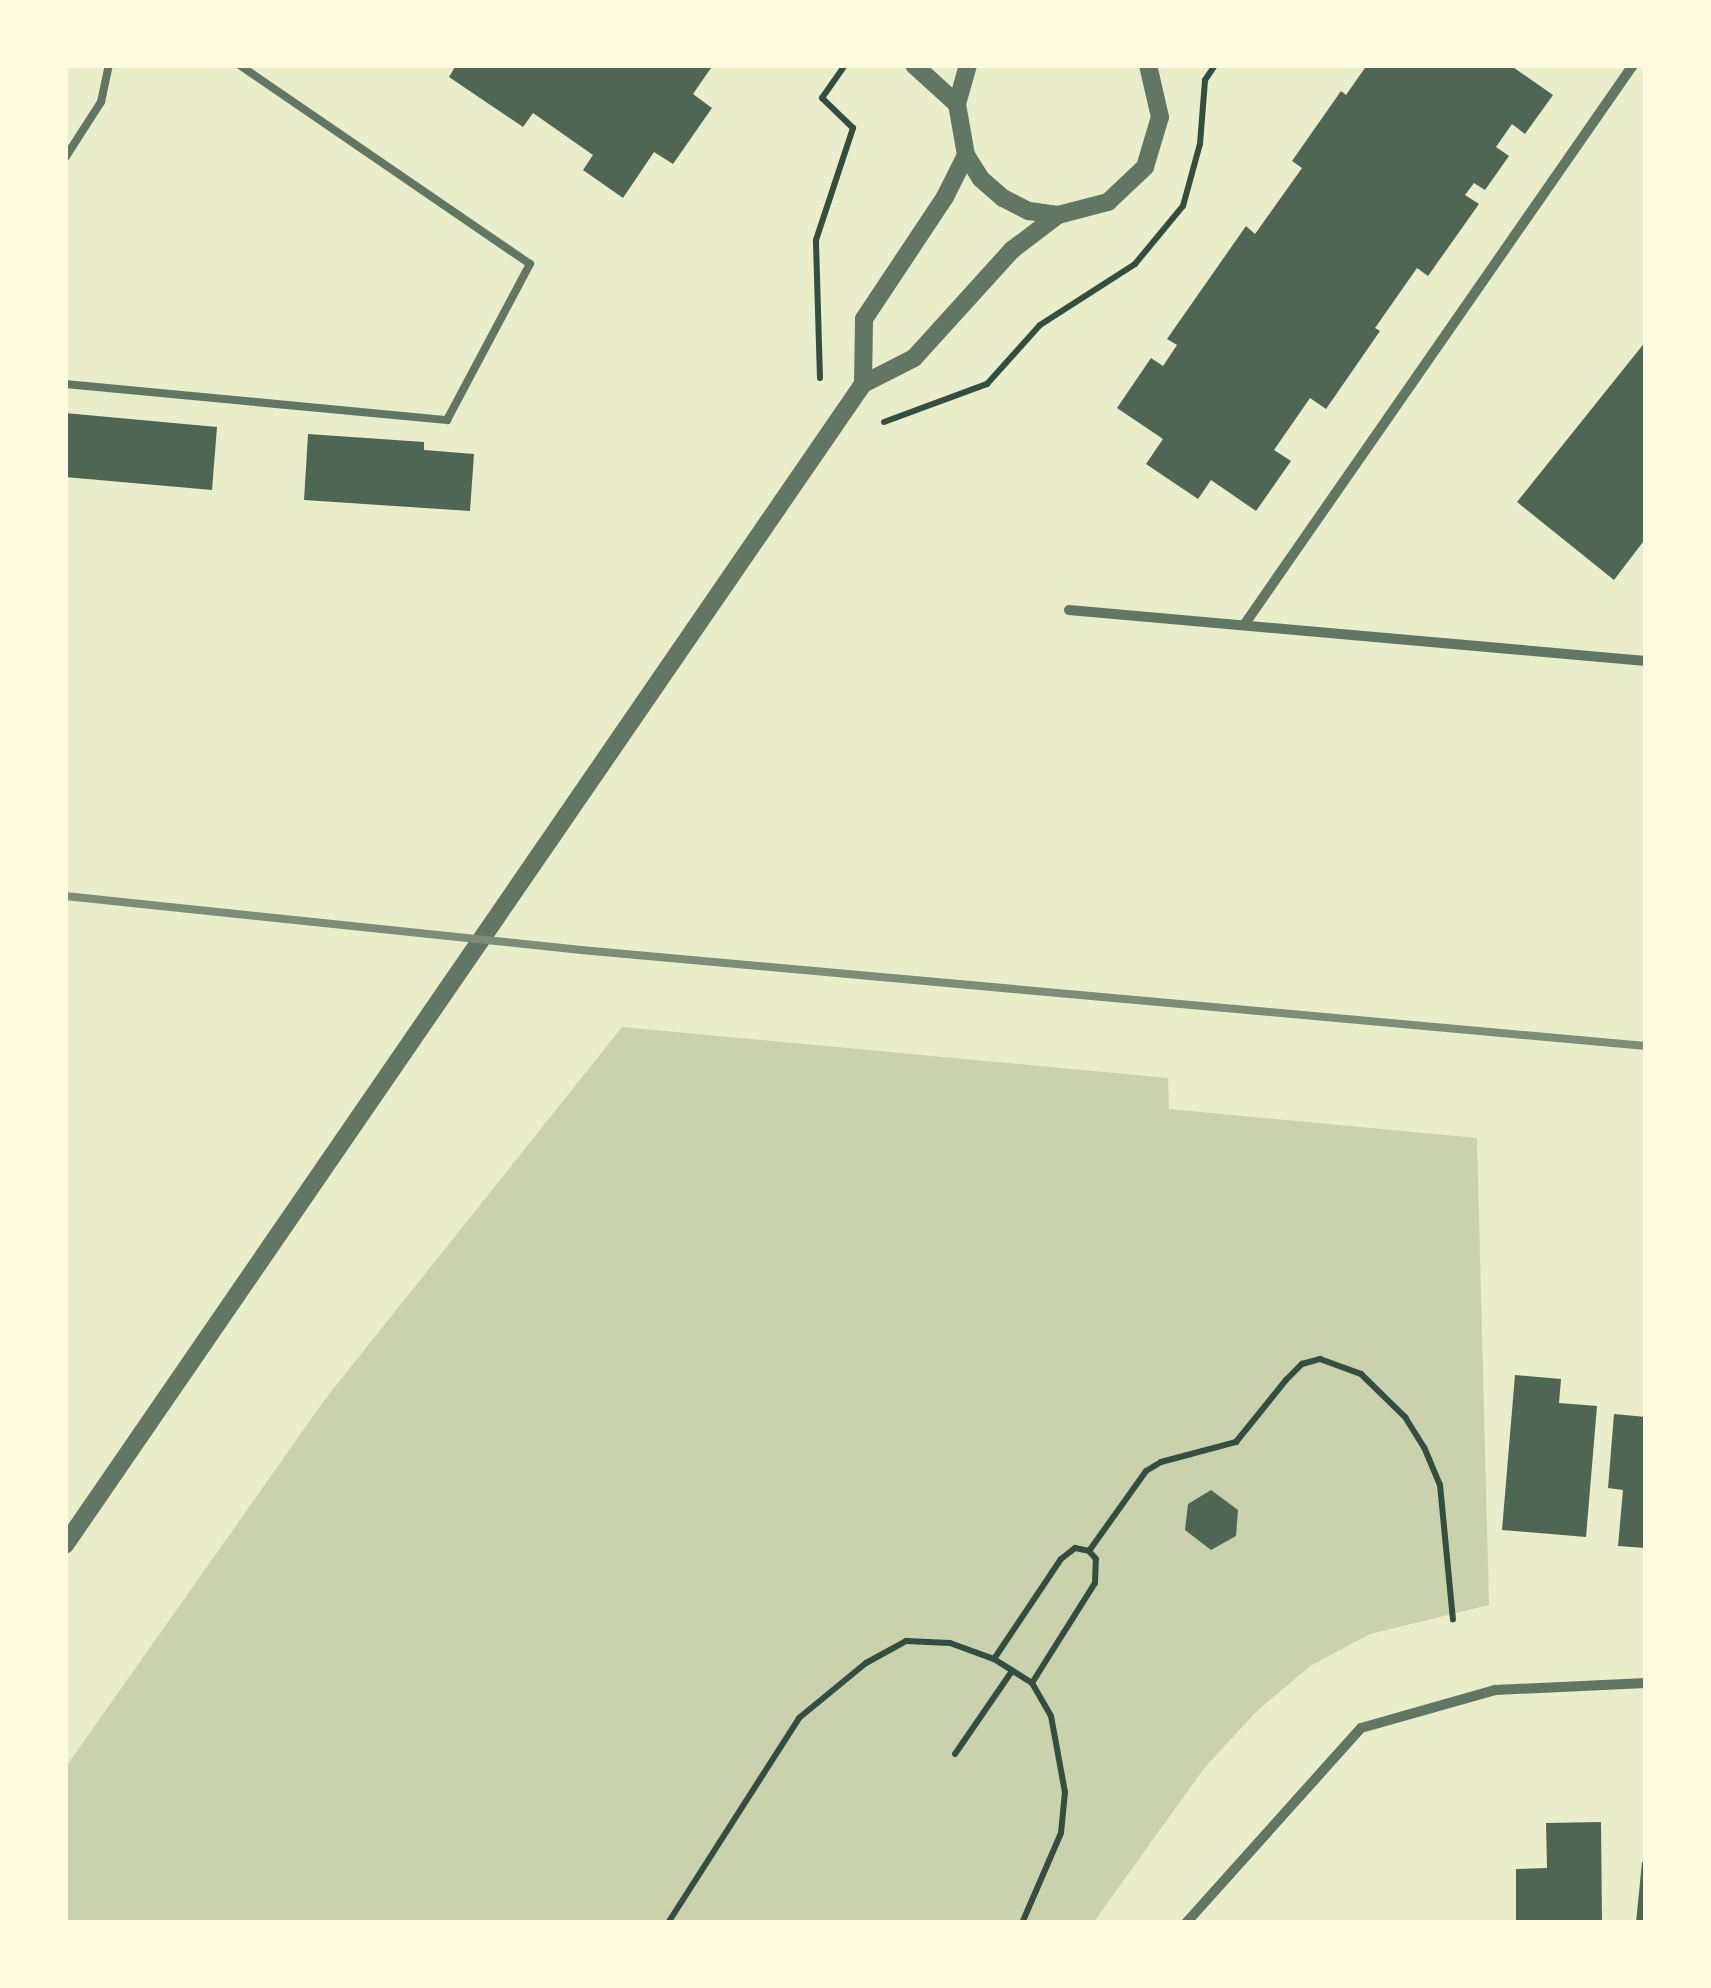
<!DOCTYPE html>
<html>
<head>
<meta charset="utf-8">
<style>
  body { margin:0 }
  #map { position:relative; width:1711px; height:1988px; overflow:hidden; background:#e9edc9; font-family:Arial,sans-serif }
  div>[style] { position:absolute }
  .green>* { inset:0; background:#cad2ad }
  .building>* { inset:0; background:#4f6655 }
  .path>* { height:6px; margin:-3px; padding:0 3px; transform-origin:3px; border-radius:3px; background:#344e41 }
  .service>* { height:8px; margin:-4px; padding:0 4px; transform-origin:4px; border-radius:4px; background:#617663 }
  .minor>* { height:10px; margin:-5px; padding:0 5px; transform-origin:5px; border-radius:5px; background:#617663 }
  .tertiary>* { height:18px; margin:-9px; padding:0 9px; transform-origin:9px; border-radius:9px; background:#617663 }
  .rail>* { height:8px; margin:-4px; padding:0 4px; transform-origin:4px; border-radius:4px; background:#7c8e77 }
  span { translate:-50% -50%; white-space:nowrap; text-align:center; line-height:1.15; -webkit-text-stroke:9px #fefae0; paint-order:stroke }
  .frame { position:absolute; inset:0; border:68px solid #fefae0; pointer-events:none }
</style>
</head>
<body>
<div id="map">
  <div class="green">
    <div style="clip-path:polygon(622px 1027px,1168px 1078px,1169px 1109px,1477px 1138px,1489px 1605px,1370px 1634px,1310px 1666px,1256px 1712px,1205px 1767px,1093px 1923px,65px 1923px,65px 1768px,326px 1398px)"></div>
  </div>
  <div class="building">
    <div style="clip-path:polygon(456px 65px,713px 65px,693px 94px,712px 108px,673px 164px,654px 152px,623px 198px,583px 170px,593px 155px,533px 113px,523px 127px,449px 77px)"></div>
    <div style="clip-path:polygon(1367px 65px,1510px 65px,1553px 95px,1525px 134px,1512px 124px,1496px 147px,1509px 156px,1485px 190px,1474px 183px,1465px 195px,1479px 204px,1428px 276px,1417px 268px,1375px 328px,1380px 331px,1326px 409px,1310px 398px,1274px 450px,1291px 461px,1256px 511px,1211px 480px,1198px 499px,1146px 464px,1163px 439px,1117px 408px,1151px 358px,1163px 366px,1177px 345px,1167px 339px,1246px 226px,1255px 234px,1302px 168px,1292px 161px,1341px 91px,1346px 95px)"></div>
    <div style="clip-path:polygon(1646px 341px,1646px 538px,1614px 580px,1517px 502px)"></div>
    <div style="clip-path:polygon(65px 413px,217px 427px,212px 490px,65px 477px)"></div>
    <div style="clip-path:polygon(308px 434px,424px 442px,424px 450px,474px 454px,470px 511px,304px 500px)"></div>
    <div style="clip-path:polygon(1515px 1375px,1561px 1379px,1559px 1403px,1597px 1406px,1586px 1537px,1502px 1530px)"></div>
    <div style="clip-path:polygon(1614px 1414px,1646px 1417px,1646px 1548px,1618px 1546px,1623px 1490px,1608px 1488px)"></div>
    <div style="clip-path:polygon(1211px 1490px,1238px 1510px,1236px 1536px,1211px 1550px,1185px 1530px,1188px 1504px)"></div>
    <div style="clip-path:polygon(1601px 1822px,1602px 1923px,1516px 1923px,1516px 1869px,1547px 1868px,1546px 1823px)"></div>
    <div style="clip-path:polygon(1642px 1862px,1646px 1863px,1646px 1923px,1636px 1923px)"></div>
  </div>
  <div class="path">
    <div style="left:820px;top:378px;width:138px;rotate:-91.7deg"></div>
    <div style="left:816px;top:240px;width:118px;rotate:-71.7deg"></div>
    <div style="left:853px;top:128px;width:43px;rotate:-135.9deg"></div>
    <div style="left:822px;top:98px;width:40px;rotate:-55.1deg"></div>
    <div style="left:884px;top:422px;width:110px;rotate:-20.3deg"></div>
    <div style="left:987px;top:384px;width:79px;rotate:-48.1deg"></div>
    <div style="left:1040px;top:325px;width:113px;rotate:-32.7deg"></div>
    <div style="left:1135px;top:264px;width:75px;rotate:-50.4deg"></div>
    <div style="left:1183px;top:206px;width:64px;rotate:-74.7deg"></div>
    <div style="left:1200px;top:144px;width:64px;rotate:-85.5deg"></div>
    <div style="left:1205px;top:80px;width:18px;rotate:-56deg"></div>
    <div style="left:994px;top:1659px;width:120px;rotate:-56.2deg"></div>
    <div style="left:1061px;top:1559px;width:18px;rotate:-38deg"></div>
    <div style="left:1075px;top:1548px;width:14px;rotate:12deg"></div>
    <div style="left:1089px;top:1551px;width:98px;rotate:-54.5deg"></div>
    <div style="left:1146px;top:1471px;width:17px;rotate:-31deg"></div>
    <div style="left:1161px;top:1462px;width:78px;rotate:-14.9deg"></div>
    <div style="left:1236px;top:1442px;width:80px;rotate:-51.1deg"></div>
    <div style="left:1286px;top:1380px;width:23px;rotate:-45deg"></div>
    <div style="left:1302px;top:1364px;width:19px;rotate:-16deg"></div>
    <div style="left:1320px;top:1359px;width:44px;rotate:20.1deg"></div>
    <div style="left:1361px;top:1374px;width:62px;rotate:44.3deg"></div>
    <div style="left:1405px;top:1417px;width:36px;rotate:58deg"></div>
    <div style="left:1424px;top:1447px;width:41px;rotate:67.2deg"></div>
    <div style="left:1440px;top:1485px;width:135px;rotate:84.5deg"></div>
    <div style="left:1032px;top:1683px;width:118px;rotate:-57.8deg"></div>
    <div style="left:1095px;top:1583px;width:24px;rotate:-88deg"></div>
    <div style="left:1096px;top:1559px;width:11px;rotate:-131deg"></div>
    <div style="left:955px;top:1754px;width:101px;rotate:-55.5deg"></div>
    <div style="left:668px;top:1923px;width:243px;rotate:-57.4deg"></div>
    <div style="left:799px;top:1718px;width:87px;rotate:-39.4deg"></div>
    <div style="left:866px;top:1663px;width:46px;rotate:-28.8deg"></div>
    <div style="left:906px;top:1641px;width:44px;rotate:2.6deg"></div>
    <div style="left:950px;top:1643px;width:47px;rotate:20deg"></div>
    <div style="left:994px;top:1659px;width:45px;rotate:32.3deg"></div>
    <div style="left:1032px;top:1683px;width:38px;rotate:60deg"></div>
    <div style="left:1051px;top:1716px;width:77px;rotate:79.6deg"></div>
    <div style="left:1065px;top:1792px;width:41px;rotate:95.6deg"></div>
    <div style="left:1061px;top:1833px;width:98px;rotate:113.4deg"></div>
  </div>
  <div class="service">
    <div style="left:65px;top:158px;width:67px;rotate:-57.3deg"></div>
    <div style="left:101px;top:102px;width:38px;rotate:-78deg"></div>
    <div style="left:65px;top:384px;width:384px;rotate:5.4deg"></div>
    <div style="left:447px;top:420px;width:177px;rotate:-62deg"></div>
    <div style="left:530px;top:264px;width:353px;rotate:-145.6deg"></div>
  </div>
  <div class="minor">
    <div style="left:1069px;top:610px;width:579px;rotate:5.05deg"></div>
    <div style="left:1244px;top:625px;width:682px;rotate:-55.21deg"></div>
    <div style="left:1186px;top:1923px;width:262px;rotate:-48.1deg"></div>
    <div style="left:1361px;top:1728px;width:139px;rotate:-15.8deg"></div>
    <div style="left:1495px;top:1690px;width:151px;rotate:-2.7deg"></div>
  </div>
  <div class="tertiary">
    <div style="left:914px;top:65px;width:58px;rotate:42.2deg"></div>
    <div style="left:968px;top:65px;width:41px;rotate:105.8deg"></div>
    <div style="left:957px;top:104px;width:52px;rotate:80deg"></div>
    <div style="left:966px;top:155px;width:28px;rotate:58deg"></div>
    <div style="left:981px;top:179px;width:29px;rotate:41deg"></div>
    <div style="left:1003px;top:198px;width:29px;rotate:27deg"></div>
    <div style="left:1029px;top:211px;width:29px;rotate:8deg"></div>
    <div style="left:1058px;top:215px;width:52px;rotate:-14.6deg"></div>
    <div style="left:1108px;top:202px;width:51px;rotate:-43.4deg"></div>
    <div style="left:1145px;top:167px;width:52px;rotate:-73.3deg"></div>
    <div style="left:1160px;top:117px;width:53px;rotate:-103deg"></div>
    <div style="left:863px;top:384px;width:65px;rotate:-89.1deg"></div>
    <div style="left:864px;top:319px;width:146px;rotate:-56.4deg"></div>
    <div style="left:945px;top:197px;width:47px;rotate:-63.4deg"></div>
    <div style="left:65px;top:1545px;width:1409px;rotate:-55.5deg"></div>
    <div style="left:863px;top:384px;width:57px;rotate:-27deg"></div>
    <div style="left:914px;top:358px;width:146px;rotate:-47.8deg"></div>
    <div style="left:1012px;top:250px;width:58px;rotate:-37.3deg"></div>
  </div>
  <div class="rail">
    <div style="left:65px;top:896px;width:519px;rotate:5.97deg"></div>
    <div style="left:581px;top:950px;width:1069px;rotate:5.15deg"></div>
  </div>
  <div class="frame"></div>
</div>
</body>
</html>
